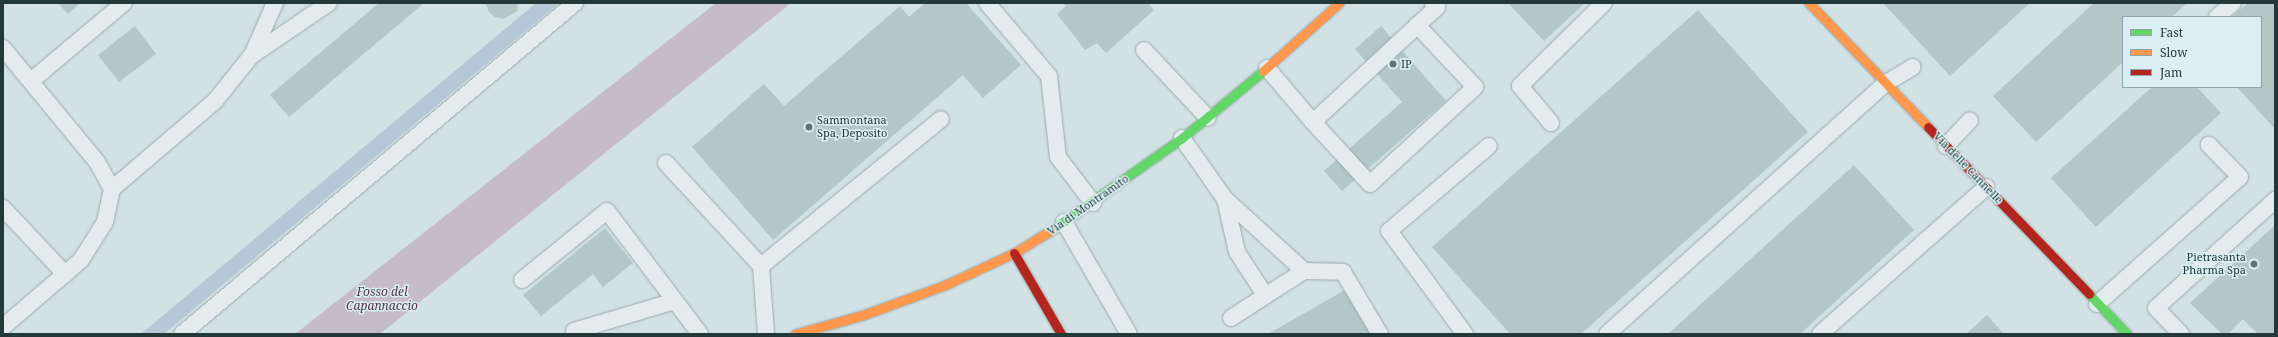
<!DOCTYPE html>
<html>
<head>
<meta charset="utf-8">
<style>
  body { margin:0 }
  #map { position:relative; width:2278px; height:337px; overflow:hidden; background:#d2e1e4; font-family:"Noto Serif",serif }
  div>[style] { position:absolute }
  .green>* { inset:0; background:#b6c7d5 }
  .water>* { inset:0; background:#c5bbc9 }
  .building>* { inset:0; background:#b3c7c6 }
  .roads { filter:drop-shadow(0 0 1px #9aa9aa) drop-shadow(0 0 1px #9aa9aa) }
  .lane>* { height:16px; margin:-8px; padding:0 8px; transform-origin:8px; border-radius:8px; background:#e3ebec }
  .fast>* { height:9px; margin:-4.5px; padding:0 4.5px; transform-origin:4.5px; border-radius:4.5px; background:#63d668 }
  .slow>* { height:9px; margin:-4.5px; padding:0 4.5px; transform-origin:4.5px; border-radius:4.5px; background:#ff974d }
  .jam>* { height:9px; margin:-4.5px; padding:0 4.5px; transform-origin:4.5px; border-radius:4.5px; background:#b3261e }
  .dots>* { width:11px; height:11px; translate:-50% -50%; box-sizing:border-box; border:2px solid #daeff3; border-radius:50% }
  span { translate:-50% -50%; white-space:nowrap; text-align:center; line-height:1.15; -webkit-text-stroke:3px #daeff3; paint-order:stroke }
  .poi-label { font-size:11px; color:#233937 }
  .left { translate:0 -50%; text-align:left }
  .right { translate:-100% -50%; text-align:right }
  .street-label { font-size:11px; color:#233937 }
  .water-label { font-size:12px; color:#57334a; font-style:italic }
  .frame { position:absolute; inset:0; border:4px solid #233937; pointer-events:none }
  .legend { position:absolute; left:2122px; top:16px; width:140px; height:72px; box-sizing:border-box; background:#daeff3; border:1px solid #91a6a8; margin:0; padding:5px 7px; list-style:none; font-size:12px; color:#233937 }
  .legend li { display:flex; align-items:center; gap:8px; height:20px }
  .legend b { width:20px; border:1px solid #91a6a8 }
</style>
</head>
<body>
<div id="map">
  <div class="green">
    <div style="clip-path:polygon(536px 3px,559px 3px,164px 334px,141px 334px)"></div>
  </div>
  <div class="water">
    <div style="clip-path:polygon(716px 3px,791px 3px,380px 334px,295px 334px)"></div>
  </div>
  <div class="building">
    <div style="clip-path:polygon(58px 3px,80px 3px,68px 14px)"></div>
    <div style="clip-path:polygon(379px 3px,424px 3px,289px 117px,270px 95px)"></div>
    <div style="clip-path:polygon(518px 3px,517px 11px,504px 19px,495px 17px,489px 12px,486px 4px)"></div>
    <div style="clip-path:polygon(925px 3px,966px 3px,1021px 65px,983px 98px,963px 75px,773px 240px,692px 147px,764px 84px,784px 106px,900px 6px,909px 17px)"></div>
    <div style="clip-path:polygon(1062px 3px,1148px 3px,1154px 10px,1106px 53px,1097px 43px,1085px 50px,1057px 14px,1066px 6px)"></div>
    <div style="clip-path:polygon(1508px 3px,1585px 3px,1544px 41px)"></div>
    <div style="clip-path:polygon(1883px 3px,2030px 3px,1950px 76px)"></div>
    <div style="clip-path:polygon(2094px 3px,2187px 3px,2172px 17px,2123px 17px,2123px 62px,2036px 142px,1993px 96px)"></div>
    <div style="clip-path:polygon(2248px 3px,2275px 3px,2275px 129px,2237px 87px,2261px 87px,2261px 17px,2232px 17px)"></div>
    <div style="clip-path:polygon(1698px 10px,1808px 132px,1581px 334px,1510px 334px,1432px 247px)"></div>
    <div style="clip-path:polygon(135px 26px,156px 54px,119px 82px,98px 55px)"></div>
    <div style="clip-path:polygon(1381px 26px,1446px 101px,1342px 191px,1324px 171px,1402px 102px,1355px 49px)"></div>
    <div style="clip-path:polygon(2152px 87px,2197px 87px,2221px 113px,2096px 227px,2051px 178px)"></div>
    <div style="clip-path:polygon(1854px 165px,1914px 230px,1800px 334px,1668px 334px)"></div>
    <div style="clip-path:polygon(2275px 225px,2275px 334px,2258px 334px,2243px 319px,2228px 334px,2222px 334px,2190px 303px)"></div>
    <div style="clip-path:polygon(605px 228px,633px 263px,603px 287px,593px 274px,541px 316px,523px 295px)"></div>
    <div style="clip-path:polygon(1345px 290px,1371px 334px,1268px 334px)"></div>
    <div style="clip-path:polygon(1987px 315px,2004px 334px,1966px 334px)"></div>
  </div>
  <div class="roads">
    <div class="lane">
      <div style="left:987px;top:3px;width:96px;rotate:49.7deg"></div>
      <div style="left:1049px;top:76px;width:81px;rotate:83.7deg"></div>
      <div style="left:1058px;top:157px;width:58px;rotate:52.7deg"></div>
      <div style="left:2217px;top:17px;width:21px;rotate:-41deg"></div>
      <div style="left:3px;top:48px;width:148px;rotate:50.5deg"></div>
      <div style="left:97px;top:162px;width:31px;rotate:61deg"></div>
      <div style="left:112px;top:189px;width:34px;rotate:102deg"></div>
      <div style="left:105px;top:222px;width:45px;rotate:122.3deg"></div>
      <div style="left:81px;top:260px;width:103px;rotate:139.3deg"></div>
      <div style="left:1144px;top:50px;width:93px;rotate:46.7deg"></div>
      <div style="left:253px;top:53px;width:55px;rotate:-66.3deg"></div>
      <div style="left:1267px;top:68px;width:71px;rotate:49.6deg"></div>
      <div style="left:1313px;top:122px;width:169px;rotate:-42.8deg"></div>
      <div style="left:1437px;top:7px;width:6px;rotate:-135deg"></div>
      <div style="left:31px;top:81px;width:121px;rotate:-40deg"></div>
      <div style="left:1313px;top:122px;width:84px;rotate:47.4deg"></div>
      <div style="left:1370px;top:184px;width:143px;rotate:-42.7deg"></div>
      <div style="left:1475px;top:87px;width:85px;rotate:-133.1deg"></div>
      <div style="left:1551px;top:123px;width:48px;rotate:-130deg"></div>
      <div style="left:1520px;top:86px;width:118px;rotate:-44.7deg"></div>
      <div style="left:1182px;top:138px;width:75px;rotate:54.8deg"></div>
      <div style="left:1225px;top:199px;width:54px;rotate:77.2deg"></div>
      <div style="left:1237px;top:252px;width:51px;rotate:56.9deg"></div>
      <div style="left:1946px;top:146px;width:35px;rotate:-47deg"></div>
      <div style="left:666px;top:163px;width:140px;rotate:47.3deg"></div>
      <div style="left:761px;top:266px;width:68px;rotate:85.8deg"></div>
      <div style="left:112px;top:189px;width:135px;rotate:-40.5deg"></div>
      <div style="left:215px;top:101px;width:58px;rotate:-51.3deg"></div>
      <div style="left:251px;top:56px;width:94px;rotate:-34.2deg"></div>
      <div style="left:1225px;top:199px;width:107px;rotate:42.3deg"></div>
      <div style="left:3px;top:208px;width:91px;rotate:46.8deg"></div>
      <div style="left:1064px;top:222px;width:129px;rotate:59.9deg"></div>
      <div style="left:761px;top:266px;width:232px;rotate:-39.2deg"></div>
      <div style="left:522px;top:280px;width:109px;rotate:-39.1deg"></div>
      <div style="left:607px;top:211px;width:154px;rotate:52.9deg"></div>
      <div style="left:2097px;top:304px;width:191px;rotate:-41.6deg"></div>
      <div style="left:2240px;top:177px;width:45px;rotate:-134.1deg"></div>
      <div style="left:1231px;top:318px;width:87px;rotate:-32.8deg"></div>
      <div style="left:1304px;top:271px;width:39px;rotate:1deg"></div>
      <div style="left:1343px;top:272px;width:72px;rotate:59.2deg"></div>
      <div style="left:574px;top:331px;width:105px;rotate:-16.5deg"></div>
      <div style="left:182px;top:334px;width:514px;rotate:-40.11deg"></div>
      <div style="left:1465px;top:334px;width:128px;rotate:-126.4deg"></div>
      <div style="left:1389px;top:231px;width:131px;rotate:-40.4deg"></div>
      <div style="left:1607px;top:334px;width:375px;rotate:-42deg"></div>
      <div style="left:1886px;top:83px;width:31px;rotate:-31deg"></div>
      <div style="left:1820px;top:334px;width:222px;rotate:-41.5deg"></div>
      <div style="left:2181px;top:334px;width:36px;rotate:-134deg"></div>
      <div style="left:2156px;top:308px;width:161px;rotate:-42.2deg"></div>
    </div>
    <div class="fast">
      <div style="left:1053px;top:229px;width:158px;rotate:-35.2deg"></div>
      <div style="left:1182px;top:138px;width:105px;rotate:-39.6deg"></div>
      <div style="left:2089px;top:294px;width:55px;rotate:46.5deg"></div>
    </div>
    <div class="slow">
      <div style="left:1809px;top:3px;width:172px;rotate:46.2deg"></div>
      <div style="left:1263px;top:71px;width:102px;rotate:-41.8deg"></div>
      <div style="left:795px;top:334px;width:71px;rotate:-15.6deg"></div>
      <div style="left:863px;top:315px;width:87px;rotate:-20.1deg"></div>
      <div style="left:945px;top:285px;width:76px;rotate:-24.9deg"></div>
      <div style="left:1014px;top:253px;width:46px;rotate:-31.6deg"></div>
    </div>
    <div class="jam">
      <div style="left:1928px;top:127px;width:232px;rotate:46deg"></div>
      <div style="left:1014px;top:253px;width:94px;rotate:59.9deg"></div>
    </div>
  </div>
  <div class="dots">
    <div style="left:1393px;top:64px;background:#607474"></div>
    <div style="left:809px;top:127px;background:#607474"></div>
    <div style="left:2254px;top:264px;background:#607474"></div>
  </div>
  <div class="poi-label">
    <span class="left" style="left:1401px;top:64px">IP</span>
    <span class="left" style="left:817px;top:127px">Sammontana<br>Spa, Deposito</span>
    <span class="right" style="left:2246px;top:264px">Pietrasanta<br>Pharma Spa</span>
  </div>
  <div class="street-label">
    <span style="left:1968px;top:168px;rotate:46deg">Via delle Cannelle</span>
    <span style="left:1088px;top:205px;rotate:-35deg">Via di Montramito</span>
  </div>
  <div class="water-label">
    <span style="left:382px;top:299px">Fosso del<br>Capannaccio</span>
  </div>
  <div class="frame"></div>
  <ul class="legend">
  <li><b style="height:5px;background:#63d668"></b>Fast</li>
  <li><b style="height:5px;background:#ff974d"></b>Slow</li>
  <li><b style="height:5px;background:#b3261e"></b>Jam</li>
  </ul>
</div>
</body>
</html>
